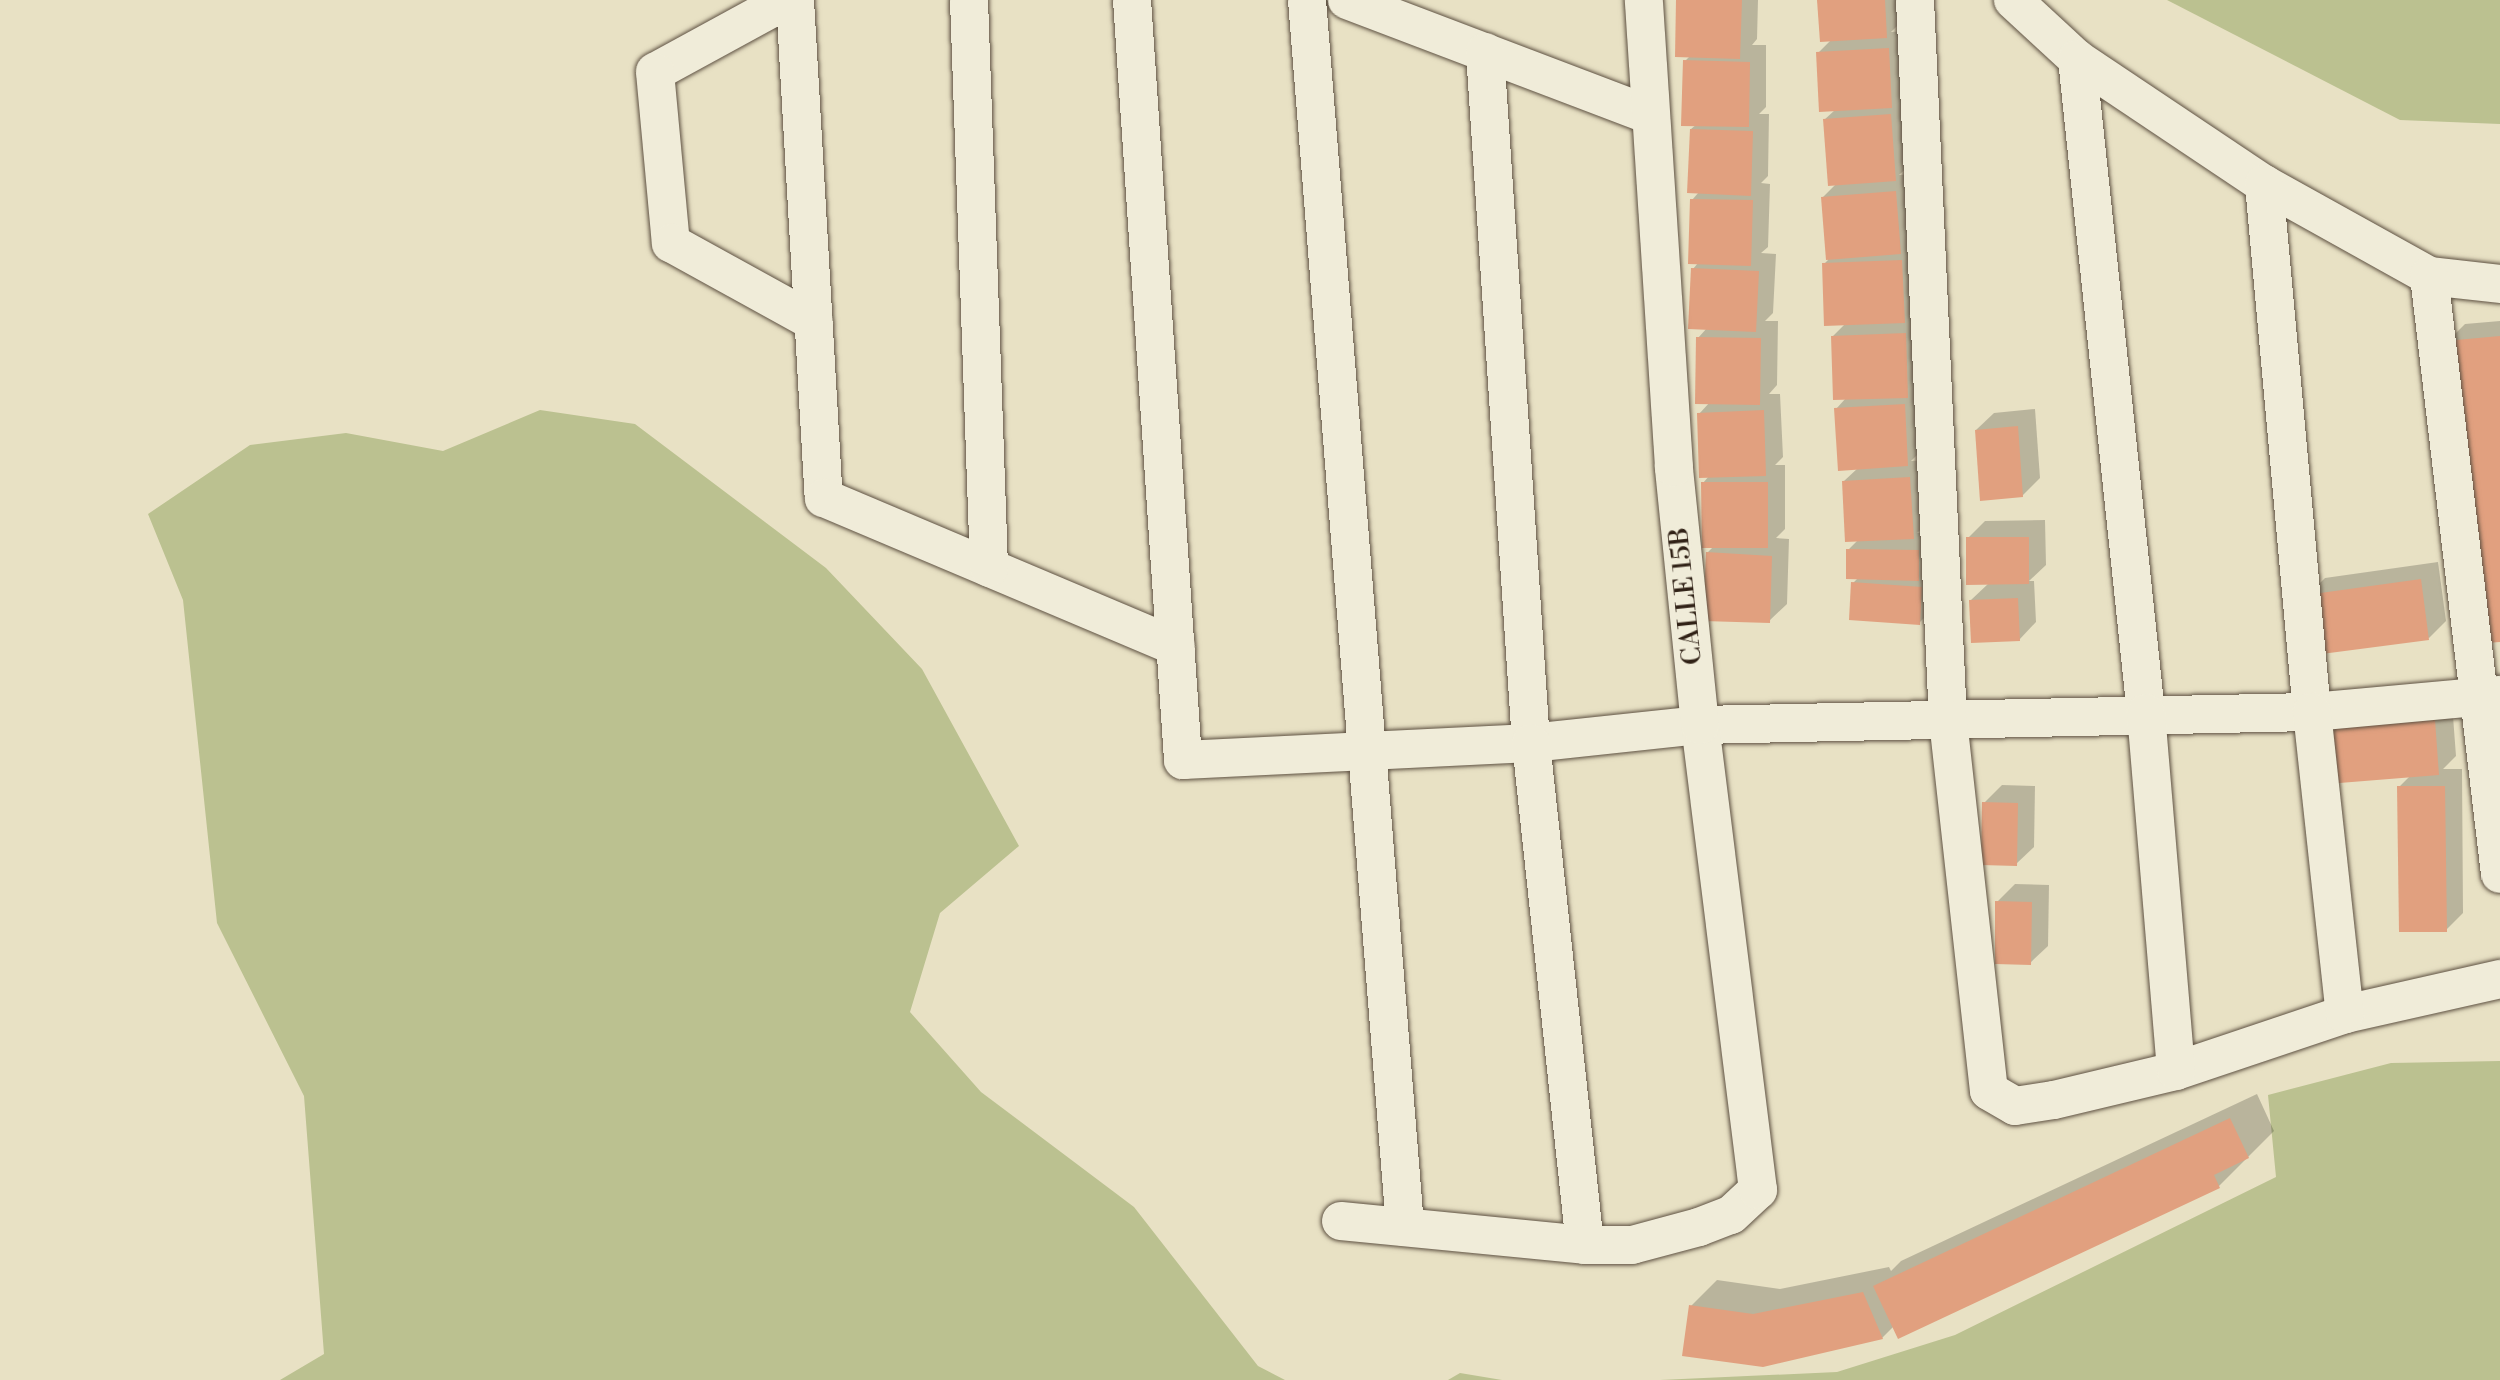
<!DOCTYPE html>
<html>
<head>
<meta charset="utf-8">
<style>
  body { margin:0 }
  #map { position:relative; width:2500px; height:1380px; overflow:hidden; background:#e8e1c4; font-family:"Libre Bodoni",serif }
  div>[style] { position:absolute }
  .green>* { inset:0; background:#bbc190 }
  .shadow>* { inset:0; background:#0003 }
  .building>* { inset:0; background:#e1a07f }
  .roads { filter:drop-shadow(0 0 2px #5e5142) drop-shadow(0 0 2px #5e5142) }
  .minor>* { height:38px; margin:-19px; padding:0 19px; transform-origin:19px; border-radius:19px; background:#f0ecd9 }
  span { translate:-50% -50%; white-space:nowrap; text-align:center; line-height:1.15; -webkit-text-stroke:5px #f0ecd9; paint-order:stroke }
  .street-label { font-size:26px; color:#302116 }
</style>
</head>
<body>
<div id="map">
  <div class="green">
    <div style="clip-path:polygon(2167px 0,2500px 0,2500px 124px,2400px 120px)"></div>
    <div style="clip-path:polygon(540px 410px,635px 424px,826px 568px,922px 669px,1019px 846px,940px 913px,910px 1012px,981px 1092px,1134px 1207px,1258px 1366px,1285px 1380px,280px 1380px,324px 1354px,304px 1096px,217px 923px,183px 600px,148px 514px,250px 445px,346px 433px,443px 451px)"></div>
    <div style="clip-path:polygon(2500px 1061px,2500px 1380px,1660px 1380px,1837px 1372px,1955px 1335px,2276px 1177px,2268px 1095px,2391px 1063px)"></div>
    <div style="clip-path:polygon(1460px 1373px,1502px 1380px,1448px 1380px)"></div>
  </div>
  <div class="shadow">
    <div style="clip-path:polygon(1677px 0,1758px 0,1757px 39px,1752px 45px,1766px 45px,1766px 107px,1759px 114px,1769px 114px,1768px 176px,1761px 183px,1770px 184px,1768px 247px,1761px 253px,1776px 254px,1773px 313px,1765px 321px,1778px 321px,1777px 385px,1769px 394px,1780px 394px,1783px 457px,1775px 465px,1785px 465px,1785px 529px,1776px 538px,1789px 539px,1787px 604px,1769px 621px,1707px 553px,1714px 546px,1703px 483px,1709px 476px,1699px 414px,1710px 402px,1698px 338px,1707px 328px,1693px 269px,1698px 263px,1692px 200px,1699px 192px,1691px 129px,1697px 124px,1685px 61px,1690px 56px)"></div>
    <div style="clip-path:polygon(1819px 0,1903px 0,1904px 19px,1891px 32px,1906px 31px,1909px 89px,1900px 98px,1908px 98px,1913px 162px,1899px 175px,1913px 174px,1922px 304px,1909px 316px,1923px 316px,1925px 447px,1911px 461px,1927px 460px,1931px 520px,1917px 533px,1936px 533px,1937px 605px,1919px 623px,1853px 583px,1858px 578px,1848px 550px,1858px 540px,1844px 481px,1858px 468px,1836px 409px,1846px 398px,1833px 336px,1846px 323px,1824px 264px,1828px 260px,1822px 198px,1836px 184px,1824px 120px,1835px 110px,1818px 53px,1831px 40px)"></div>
    <div style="clip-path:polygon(2500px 321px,2500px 640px,2447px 342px,2465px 324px)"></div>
    <div style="clip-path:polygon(2035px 409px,2040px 478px,2022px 496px,1976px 430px,1994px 413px)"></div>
    <div style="clip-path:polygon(2045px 520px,2046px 565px,2029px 581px,2034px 581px,2036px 622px,2019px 640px,1971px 600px,1989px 583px,1968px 538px,1985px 521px)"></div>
    <div style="clip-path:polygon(2438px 562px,2446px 621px,2429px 638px,2308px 595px,2325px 578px)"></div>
    <div style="clip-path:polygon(2452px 703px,2456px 756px,2443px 769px,2462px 769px,2463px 913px,2446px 930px,2399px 787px,2410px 776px,2329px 782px)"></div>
    <div style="clip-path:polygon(2002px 785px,2035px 786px,2034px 847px,2016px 864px,1984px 803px)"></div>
    <div style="clip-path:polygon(2015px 884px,2049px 885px,2048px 946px,2030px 963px,1997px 902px)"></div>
    <div style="clip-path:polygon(2257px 1094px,2274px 1131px,2219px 1186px,1894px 1326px,1882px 1338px,1691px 1306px,1717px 1280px,1780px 1289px,1889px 1267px,1891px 1271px,1901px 1261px)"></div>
  </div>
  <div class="building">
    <div style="clip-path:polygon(1676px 0,1742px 0,1740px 59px,1675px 57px)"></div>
    <div style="clip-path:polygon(1817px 0,1885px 0,1887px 38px,1820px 42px)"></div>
    <div style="clip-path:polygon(1889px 48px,1892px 108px,1819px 112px,1816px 52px)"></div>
    <div style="clip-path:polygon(1683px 60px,1750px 62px,1749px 127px,1681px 126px)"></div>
    <div style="clip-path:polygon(1891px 114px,1896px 181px,1828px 186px,1823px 119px)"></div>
    <div style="clip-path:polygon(1690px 129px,1753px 131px,1751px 196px,1687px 193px)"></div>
    <div style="clip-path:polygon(1896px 191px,1901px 254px,1826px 260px,1821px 197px)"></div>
    <div style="clip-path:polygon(1690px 199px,1753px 200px,1751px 266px,1688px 264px)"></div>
    <div style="clip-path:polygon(1902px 260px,1905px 323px,1824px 326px,1822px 263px)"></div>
    <div style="clip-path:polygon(1691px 268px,1759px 271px,1756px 332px,1688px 329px)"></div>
    <div style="clip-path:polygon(1906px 333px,1908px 398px,1833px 400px,1831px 336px)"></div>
    <div style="clip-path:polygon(2500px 336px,2500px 642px,2473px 644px,2445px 341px)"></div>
    <div style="clip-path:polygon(1696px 337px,1761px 338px,1760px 405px,1695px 404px)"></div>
    <div style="clip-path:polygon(1905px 404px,1908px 466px,1838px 471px,1834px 408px)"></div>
    <div style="clip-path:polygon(1764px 410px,1766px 476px,1699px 478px,1697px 413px)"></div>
    <div style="clip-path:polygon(2018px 426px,2023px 497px,1980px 501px,1975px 430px)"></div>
    <div style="clip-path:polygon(1910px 477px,1914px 539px,1845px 542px,1842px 481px)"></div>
    <div style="clip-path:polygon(1701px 482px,1768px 482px,1768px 548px,1702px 548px)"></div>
    <div style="clip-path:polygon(1966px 537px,2029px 537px,2029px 584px,1966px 585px)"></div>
    <div style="clip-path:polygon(1846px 549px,1919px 550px,1919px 581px,1846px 579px)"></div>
    <div style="clip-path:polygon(1706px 552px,1772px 556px,1770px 623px,1703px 621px)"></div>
    <div style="clip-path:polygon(2421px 579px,2429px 640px,2314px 655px,2306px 595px)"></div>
    <div style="clip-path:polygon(1851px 582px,1922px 587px,1920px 625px,1849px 620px)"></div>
    <div style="clip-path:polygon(2018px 598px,2020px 641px,1971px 643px,1969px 600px)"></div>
    <div style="clip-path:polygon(2435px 720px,2439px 775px,2327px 784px,2323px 729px)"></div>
    <div style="clip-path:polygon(2397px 786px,2445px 786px,2447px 932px,2399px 932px)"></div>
    <div style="clip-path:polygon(1982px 802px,2018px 803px,2017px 866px,1981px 865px)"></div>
    <div style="clip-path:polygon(1995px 901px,2032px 902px,2031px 965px,1995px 964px)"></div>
    <div style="clip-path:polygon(2230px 1118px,2249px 1158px,2214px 1175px,2220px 1188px,1898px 1339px,1873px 1286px)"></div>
    <div style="clip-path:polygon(1863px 1292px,1883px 1339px,1763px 1367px,1682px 1356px,1689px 1305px,1753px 1314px)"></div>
  </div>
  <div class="roads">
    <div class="minor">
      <div style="left:787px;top:0;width:150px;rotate:151.4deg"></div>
      <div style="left:655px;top:72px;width:172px;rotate:84.7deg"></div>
      <div style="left:671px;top:243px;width:163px;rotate:28.9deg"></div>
      <div style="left:795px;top:0;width:499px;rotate:86.7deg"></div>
      <div style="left:824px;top:498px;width:382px;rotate:22.9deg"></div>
      <div style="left:969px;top:0;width:568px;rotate:87.98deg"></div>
      <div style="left:1132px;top:0;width:762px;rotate:86.16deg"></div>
      <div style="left:1183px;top:760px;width:348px;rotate:-2.8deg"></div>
      <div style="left:1531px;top:743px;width:170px;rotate:-6.1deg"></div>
      <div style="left:1700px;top:725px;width:612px;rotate:-1.22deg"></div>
      <div style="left:2312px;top:712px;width:189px;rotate:-5.2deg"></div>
      <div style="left:1307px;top:0;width:1231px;rotate:85.43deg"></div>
      <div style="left:1347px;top:0;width:323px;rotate:20.8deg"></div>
      <div style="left:1915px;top:0;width:721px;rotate:87.38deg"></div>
      <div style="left:1948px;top:720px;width:373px;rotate:83.7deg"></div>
      <div style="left:1989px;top:1091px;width:30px;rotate:30deg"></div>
      <div style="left:2015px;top:1106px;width:39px;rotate:-9deg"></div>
      <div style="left:2054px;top:1100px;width:125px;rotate:-13.4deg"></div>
      <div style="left:2176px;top:1071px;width:178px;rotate:-18.6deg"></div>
      <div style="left:2345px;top:1014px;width:159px;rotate:-12.7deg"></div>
      <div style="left:2013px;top:0;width:87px;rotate:42.7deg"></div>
      <div style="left:2077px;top:59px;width:225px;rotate:33.8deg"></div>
      <div style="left:2264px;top:184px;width:189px;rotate:29.1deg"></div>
      <div style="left:2429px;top:276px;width:71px;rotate:6.4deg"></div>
      <div style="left:1485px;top:52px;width:693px;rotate:86.19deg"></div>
      <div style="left:1531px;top:743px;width:505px;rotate:83.86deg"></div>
      <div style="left:2077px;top:59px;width:658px;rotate:83.98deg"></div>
      <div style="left:2146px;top:713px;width:359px;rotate:85.2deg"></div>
      <div style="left:2264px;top:184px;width:530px;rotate:84.81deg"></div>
      <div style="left:2312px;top:712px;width:304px;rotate:83.8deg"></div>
      <div style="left:2429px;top:276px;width:602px;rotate:83.23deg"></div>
      <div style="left:1341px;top:1221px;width:245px;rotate:5.6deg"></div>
      <div style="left:1585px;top:1245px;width:47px"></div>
      <div style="left:1632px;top:1245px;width:69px;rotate:-15deg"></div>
      <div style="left:1699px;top:1227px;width:34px;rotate:-21deg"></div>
      <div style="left:1731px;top:1215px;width:37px;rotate:-43deg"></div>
      <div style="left:1758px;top:1190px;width:469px;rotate:-97.1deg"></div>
      <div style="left:1700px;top:725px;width:259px;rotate:-95.8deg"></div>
      <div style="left:1674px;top:467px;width:468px;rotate:-93.7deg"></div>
    </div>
  </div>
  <div class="street-label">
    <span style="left:1687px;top:596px;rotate:-96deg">CALLE 15B</span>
  </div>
</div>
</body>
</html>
